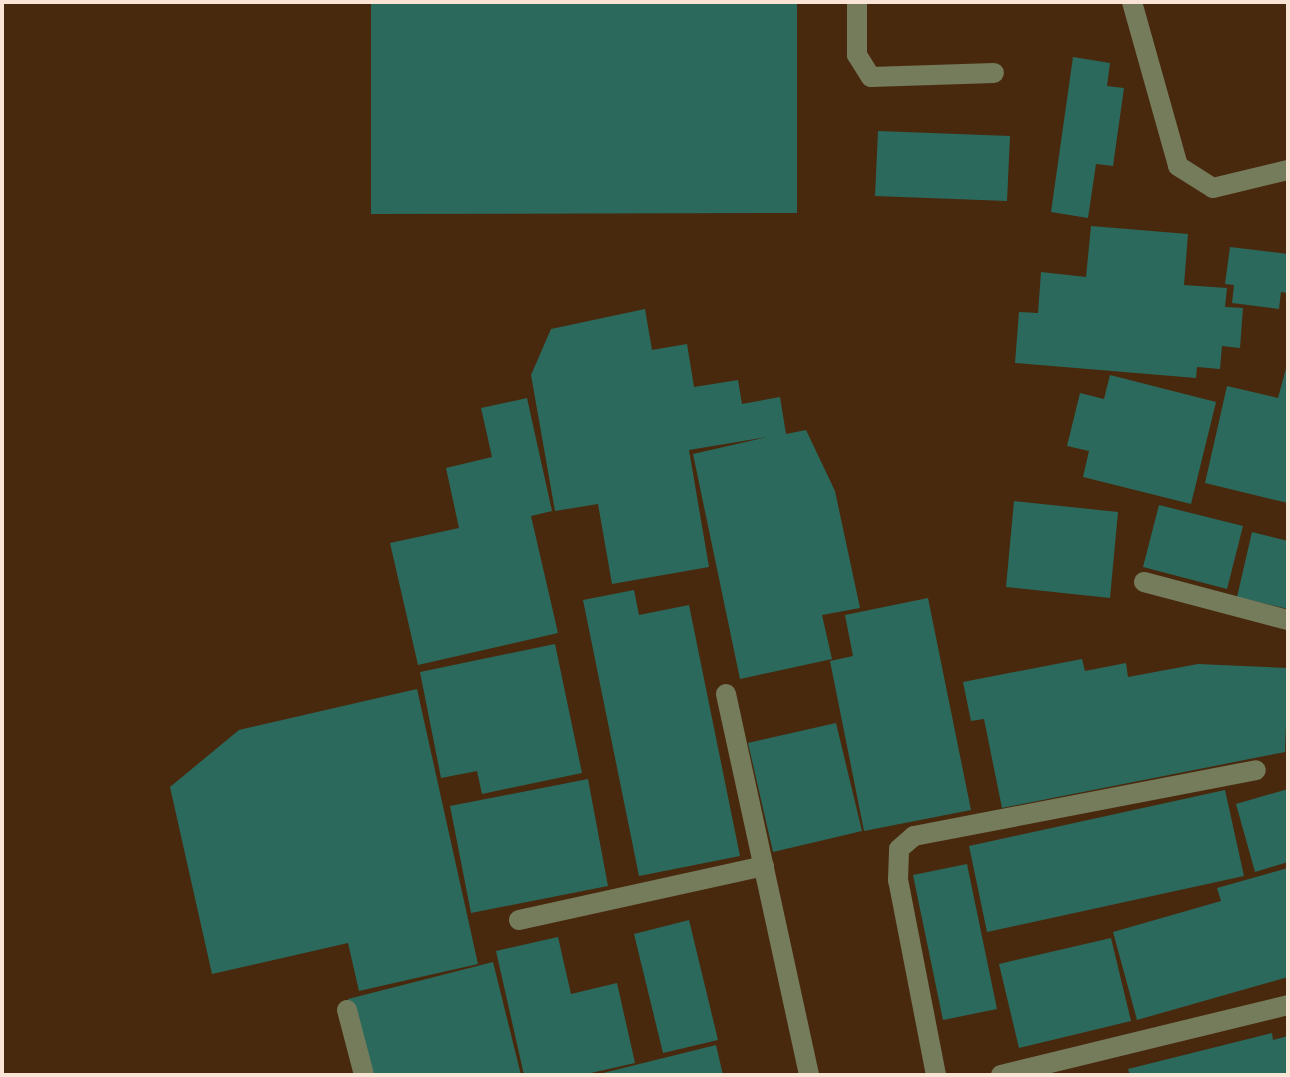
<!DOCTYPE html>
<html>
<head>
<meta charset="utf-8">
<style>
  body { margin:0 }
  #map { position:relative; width:1290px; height:1077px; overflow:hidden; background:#49290e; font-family:Inter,sans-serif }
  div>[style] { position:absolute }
  .building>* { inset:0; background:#2a695c }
  .minor>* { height:20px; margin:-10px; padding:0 10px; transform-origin:10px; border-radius:10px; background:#757c5c }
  span { translate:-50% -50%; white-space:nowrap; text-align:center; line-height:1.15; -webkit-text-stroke:8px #2b1200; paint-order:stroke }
  .frame { position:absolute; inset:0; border:4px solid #fae4d5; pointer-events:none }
</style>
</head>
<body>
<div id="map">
  <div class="building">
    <div style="clip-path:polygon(371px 2px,797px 2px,797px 213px,371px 214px)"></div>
    <div style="clip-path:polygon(1073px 57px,1110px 63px,1107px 86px,1124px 88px,1113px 166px,1096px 164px,1088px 218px,1051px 212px)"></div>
    <div style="clip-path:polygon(878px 131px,1010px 136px,1007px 201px,875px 196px)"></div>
    <div style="clip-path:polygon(1091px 226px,1188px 234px,1184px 285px,1227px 288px,1225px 307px,1243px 308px,1240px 348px,1222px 346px,1220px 369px,1197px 367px,1196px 378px,1015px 363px,1019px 312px,1038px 313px,1041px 272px,1086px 277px)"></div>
    <div style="clip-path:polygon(1230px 247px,1288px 254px,1288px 293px,1281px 292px,1279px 309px,1232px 303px,1234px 285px,1225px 284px)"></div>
    <div style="clip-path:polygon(645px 309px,652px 350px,687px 344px,694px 387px,738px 380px,742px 404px,780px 397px,786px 434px,806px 430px,835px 491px,860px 608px,822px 615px,832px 659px,740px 679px,693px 454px,767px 437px,689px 450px,709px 567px,612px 584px,598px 504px,555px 511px,531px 375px,551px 329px)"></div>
    <div style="clip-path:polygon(1288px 361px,1288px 503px,1205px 483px,1227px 386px,1278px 398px)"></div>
    <div style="clip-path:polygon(1110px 375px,1216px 402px,1191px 504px,1083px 477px,1089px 451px,1067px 446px,1080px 393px,1104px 399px)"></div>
    <div style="clip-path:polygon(527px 398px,552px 511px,531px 516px,558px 633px,418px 665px,390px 543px,459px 528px,446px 468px,492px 457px,481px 408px)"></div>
    <div style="clip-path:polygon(1014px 501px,1118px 512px,1110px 598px,1006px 587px)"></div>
    <div style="clip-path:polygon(1159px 505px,1243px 526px,1227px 589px,1143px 567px)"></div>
    <div style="clip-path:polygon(1252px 532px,1288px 541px,1288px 609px,1237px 597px)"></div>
    <div style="clip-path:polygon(634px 590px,639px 615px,689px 605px,740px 856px,639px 876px,583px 600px)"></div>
    <div style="clip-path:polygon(928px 598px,971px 810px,864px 831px,830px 661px,853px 656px,845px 615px)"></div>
    <div style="clip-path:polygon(555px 644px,582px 773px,482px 794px,477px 771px,441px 778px,420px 672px)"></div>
    <div style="clip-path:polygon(1082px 659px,1085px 671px,1126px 663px,1128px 677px,1198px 664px,1288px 668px,1285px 752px,1002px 808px,984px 719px,971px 721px,963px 682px)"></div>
    <div style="clip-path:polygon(417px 689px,478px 964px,359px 991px,348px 943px,212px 974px,170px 787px,239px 730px)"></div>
    <div style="clip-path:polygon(836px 723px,862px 831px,773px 852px,748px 743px)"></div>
    <div style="clip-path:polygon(588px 779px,608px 886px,471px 913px,450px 806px)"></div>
    <div style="clip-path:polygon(1288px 789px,1288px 862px,1255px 872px,1236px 804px)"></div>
    <div style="clip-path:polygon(1225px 790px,1244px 876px,987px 932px,969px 846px)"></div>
    <div style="clip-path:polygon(967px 864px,997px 1009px,943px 1020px,913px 875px)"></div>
    <div style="clip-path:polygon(1288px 868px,1288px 977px,1137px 1020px,1113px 932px,1221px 901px,1217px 888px)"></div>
    <div style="clip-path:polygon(689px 920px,718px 1040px,663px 1053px,634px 934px)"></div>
    <div style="clip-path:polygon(558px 937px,571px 994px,617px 983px,635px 1063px,582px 1075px,524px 1075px,496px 951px)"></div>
    <div style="clip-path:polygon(1111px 938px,1131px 1021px,1019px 1048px,999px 964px)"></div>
    <div style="clip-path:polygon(493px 962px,521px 1075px,368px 1075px,348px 999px)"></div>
    <div style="clip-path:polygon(1272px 1033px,1273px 1040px,1288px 1036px,1288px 1075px,1130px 1075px,1128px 1069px)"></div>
    <div style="clip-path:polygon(716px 1045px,723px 1075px,599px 1075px,599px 1074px)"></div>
  </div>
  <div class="minor">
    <div style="left:857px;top:2px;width:53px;rotate:90deg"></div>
    <div style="left:857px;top:55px;width:26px;rotate:58deg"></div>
    <div style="left:871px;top:77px;width:123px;rotate:-1.9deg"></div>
    <div style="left:1132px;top:2px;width:170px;rotate:74.3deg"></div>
    <div style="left:1178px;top:166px;width:41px;rotate:32.2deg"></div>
    <div style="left:1213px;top:188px;width:77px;rotate:-13.5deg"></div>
    <div style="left:1144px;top:582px;width:149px;rotate:14.8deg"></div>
    <div style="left:726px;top:694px;width:390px;rotate:77.7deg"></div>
    <div style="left:519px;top:920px;width:251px;rotate:-12.4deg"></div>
    <div style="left:347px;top:1010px;width:67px;rotate:75.3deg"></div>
    <div style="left:936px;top:1075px;width:199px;rotate:-101deg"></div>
    <div style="left:898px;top:880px;width:31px;rotate:-88deg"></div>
    <div style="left:899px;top:849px;width:20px;rotate:-41deg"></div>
    <div style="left:914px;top:836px;width:348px;rotate:-10.9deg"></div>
    <div style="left:1001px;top:1075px;width:295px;rotate:-13.7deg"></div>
  </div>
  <div class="frame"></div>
</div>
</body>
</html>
